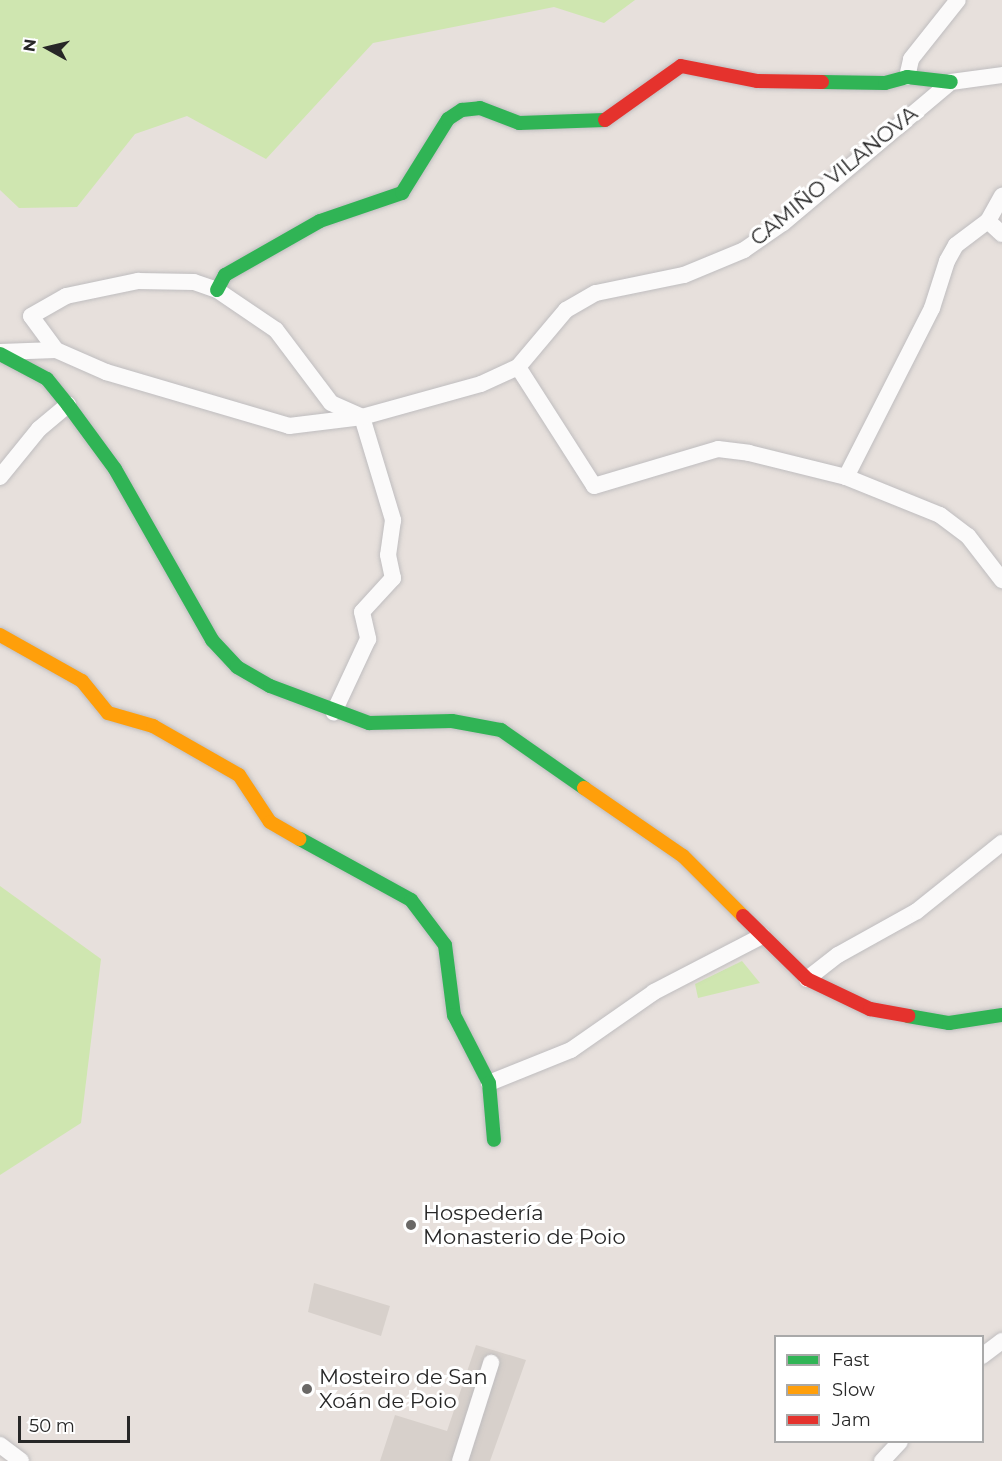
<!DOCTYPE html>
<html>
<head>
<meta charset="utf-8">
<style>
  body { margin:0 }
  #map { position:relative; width:1002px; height:1461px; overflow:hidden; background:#e7e0dc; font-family:Montserrat,sans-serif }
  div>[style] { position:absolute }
  .green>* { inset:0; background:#cfe6b0 }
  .plaza>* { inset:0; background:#d7d0cb }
  .roads { filter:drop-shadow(0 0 2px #bfbdbf) drop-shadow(0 0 2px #bfbdbf) }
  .street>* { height:16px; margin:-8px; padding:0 8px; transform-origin:8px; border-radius:8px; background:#fbfafa }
  .fast>* { height:14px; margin:-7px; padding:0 7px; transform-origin:7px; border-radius:7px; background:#30b455 }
  .slow>* { height:14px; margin:-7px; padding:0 7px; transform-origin:7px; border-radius:7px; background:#ff9f0a }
  .jam>* { height:14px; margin:-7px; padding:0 7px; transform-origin:7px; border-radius:7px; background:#e5322d }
  .dots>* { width:16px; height:16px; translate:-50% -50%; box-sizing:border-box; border:3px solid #fff; border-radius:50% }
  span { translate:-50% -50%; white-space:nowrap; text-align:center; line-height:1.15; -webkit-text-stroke:6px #fff; paint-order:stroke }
  .street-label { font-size:21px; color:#272727 }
  .poi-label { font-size:21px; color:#272727 }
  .left { translate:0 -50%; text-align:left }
  .legend { position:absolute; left:774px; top:1335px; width:210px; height:108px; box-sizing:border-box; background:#fff; border:2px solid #a9a9a9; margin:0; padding:8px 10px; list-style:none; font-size:18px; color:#272727 }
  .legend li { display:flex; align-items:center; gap:12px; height:30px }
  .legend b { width:30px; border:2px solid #a9a9a9 }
  .north { position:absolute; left:18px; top:18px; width:60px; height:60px; -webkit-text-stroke:4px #fff; paint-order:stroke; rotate:278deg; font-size:16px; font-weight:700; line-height:24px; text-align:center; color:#272727 }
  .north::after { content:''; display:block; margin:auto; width:21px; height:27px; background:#272727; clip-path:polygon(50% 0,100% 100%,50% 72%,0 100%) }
  .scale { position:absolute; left:18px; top:1416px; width:112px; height:27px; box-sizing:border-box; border:3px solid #272727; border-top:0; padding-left:8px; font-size:18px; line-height:21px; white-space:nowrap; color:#272727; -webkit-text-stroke:4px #fff; paint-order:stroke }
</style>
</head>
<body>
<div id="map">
  <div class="green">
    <div style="clip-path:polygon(0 0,635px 0,604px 23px,554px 7px,373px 43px,266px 159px,187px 116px,135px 134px,77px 207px,19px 208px,0 190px)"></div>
    <div style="clip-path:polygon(0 886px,101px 959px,81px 1123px,0 1175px)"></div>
    <div style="clip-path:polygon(742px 961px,760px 983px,698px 998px,695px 984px)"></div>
  </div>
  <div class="plaza">
    <div style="clip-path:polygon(314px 1283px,390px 1306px,381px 1336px,308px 1312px)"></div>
    <div style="clip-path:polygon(476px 1345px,526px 1360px,490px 1461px,380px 1461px,395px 1415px,447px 1431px)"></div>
  </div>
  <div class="roads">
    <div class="street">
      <div style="left:907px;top:77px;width:18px;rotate:-77deg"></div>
      <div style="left:911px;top:59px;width:75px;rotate:-51.5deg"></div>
      <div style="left:988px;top:221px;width:19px;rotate:43deg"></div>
      <div style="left:56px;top:350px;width:42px;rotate:-126.3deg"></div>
      <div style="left:31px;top:316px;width:40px;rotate:-29.7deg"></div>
      <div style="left:66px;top:296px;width:74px;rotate:-11.8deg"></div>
      <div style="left:138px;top:281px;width:56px;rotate:1deg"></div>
      <div style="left:194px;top:282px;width:24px;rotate:19deg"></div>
      <div style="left:217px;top:290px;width:71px;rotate:34.1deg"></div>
      <div style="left:276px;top:330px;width:91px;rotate:53deg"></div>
      <div style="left:331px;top:403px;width:34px;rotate:24deg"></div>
      <div style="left:362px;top:417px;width:108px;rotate:73.2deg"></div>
      <div style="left:393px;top:520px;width:35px;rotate:98deg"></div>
      <div style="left:388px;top:555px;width:24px;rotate:78deg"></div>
      <div style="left:393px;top:578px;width:46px;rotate:132.4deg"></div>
      <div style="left:362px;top:612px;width:28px;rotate:77deg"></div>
      <div style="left:368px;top:639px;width:81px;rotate:115deg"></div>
      <div style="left:0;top:352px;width:56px;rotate:-2deg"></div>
      <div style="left:56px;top:350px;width:55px;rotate:23.7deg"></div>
      <div style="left:106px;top:372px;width:191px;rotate:16.4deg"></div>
      <div style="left:289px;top:426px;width:74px;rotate:-7deg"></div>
      <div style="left:362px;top:417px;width:123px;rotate:-15.5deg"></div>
      <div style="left:481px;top:384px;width:41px;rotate:-24.7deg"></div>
      <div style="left:518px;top:367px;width:141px;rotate:57.4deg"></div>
      <div style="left:594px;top:486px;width:129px;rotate:-16.6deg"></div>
      <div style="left:718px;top:449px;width:31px;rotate:7deg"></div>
      <div style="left:749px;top:453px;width:100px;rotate:13.9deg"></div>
      <div style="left:846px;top:477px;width:101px;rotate:22deg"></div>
      <div style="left:940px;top:515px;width:35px;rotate:37deg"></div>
      <div style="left:968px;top:536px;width:56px;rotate:52.3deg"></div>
      <div style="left:518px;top:367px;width:75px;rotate:-49.9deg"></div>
      <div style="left:566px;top:310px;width:34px;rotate:-30deg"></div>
      <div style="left:596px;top:293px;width:90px;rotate:-11.6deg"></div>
      <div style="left:684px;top:275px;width:65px;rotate:-22.6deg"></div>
      <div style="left:744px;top:250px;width:47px;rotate:-34.7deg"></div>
      <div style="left:783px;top:223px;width:219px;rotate:-40deg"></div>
      <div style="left:951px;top:82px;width:51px;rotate:-7.8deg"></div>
      <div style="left:0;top:477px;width:62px;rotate:-50.9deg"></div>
      <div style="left:39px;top:429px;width:38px;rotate:-40deg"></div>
      <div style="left:846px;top:477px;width:190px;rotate:-63deg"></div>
      <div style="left:932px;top:308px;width:49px;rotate:-72.3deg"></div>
      <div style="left:947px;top:261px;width:18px;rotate:-61deg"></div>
      <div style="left:956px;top:245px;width:40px;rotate:-37deg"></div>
      <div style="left:988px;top:221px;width:29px;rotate:-61deg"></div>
      <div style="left:807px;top:979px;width:39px;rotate:-38deg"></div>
      <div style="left:838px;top:955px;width:90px;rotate:-29.1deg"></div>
      <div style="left:917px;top:911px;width:109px;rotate:-38.7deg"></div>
      <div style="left:489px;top:1083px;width:88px;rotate:-21.9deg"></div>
      <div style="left:571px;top:1050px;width:101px;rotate:-34.9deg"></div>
      <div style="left:654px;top:992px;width:122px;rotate:-27.4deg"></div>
      <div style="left:982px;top:1356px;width:25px;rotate:-37deg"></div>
      <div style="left:0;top:1445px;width:26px;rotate:37deg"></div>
      <div style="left:460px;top:1461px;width:103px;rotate:-72.4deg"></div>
      <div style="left:882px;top:1461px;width:26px;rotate:-47deg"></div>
    </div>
    <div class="fast">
      <div style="left:822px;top:82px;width:63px;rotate:0.9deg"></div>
      <div style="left:885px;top:83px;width:23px;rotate:-15deg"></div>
      <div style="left:907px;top:77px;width:44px;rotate:6.5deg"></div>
      <div style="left:217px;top:290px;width:17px;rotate:-62deg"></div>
      <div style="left:225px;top:275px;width:109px;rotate:-29.6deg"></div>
      <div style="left:320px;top:221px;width:87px;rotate:-18.9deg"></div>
      <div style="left:402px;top:193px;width:87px;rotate:-58.1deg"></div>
      <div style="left:448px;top:119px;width:17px;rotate:-33deg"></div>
      <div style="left:462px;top:110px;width:18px;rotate:-6deg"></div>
      <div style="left:480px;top:108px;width:42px;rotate:21deg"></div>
      <div style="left:519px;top:123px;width:86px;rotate:-2deg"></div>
      <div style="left:0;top:354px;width:53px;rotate:28deg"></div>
      <div style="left:47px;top:379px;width:33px;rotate:51deg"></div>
      <div style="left:68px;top:405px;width:79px;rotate:53.7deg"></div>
      <div style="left:115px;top:469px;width:197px;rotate:60.4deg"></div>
      <div style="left:212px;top:640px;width:37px;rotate:47deg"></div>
      <div style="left:237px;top:667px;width:38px;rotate:30deg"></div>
      <div style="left:270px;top:686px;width:106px;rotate:20.5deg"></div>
      <div style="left:369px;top:723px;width:83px;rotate:-1.4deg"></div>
      <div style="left:452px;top:721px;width:50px;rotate:10.4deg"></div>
      <div style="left:501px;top:730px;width:101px;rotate:34.9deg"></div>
      <div style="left:300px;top:839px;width:127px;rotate:28.8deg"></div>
      <div style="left:411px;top:900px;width:56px;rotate:52.9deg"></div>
      <div style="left:445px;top:945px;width:71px;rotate:82.7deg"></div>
      <div style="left:454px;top:1015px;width:76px;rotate:62.8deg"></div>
      <div style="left:489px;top:1083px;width:57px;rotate:85deg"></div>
      <div style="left:908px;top:1016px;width:42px;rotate:9.7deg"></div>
      <div style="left:949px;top:1023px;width:54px;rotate:-8.6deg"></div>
    </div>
    <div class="slow">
      <div style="left:0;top:635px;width:94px;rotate:29.3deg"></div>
      <div style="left:82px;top:681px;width:41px;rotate:50.9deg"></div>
      <div style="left:108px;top:713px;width:47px;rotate:16.1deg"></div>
      <div style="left:153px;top:726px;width:99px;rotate:29.7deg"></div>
      <div style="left:239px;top:775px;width:56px;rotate:56.6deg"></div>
      <div style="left:270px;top:822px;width:34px;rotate:30deg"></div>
      <div style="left:584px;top:788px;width:120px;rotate:34.5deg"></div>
      <div style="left:683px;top:856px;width:85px;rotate:45deg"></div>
    </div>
    <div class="jam">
      <div style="left:605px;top:120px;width:93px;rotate:-35.4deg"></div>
      <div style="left:681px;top:66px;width:77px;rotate:11.2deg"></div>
      <div style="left:757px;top:81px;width:65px;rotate:0.9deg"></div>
      <div style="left:743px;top:916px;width:90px;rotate:44.5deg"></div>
      <div style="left:807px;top:979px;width:70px;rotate:25.5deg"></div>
      <div style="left:870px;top:1009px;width:39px;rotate:10deg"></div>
    </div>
  </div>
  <div class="dots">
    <div style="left:411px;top:1225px;background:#6a6866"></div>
    <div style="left:307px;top:1389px;background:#6a6866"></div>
  </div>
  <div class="street-label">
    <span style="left:834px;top:176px;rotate:-39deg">CAMIÑO VILANOVA</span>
  </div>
  <div class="poi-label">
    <span class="left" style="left:423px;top:1225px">Hospedería<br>Monasterio de Poio</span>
    <span class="left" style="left:319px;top:1389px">Mosteiro de San<br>Xoán de Poio</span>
  </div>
  <ul class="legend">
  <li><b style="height:8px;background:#30b455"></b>Fast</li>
  <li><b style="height:8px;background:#ff9f0a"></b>Slow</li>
  <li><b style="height:8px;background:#e5322d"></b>Jam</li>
  </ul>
  <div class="north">N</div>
  <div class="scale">50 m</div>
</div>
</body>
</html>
